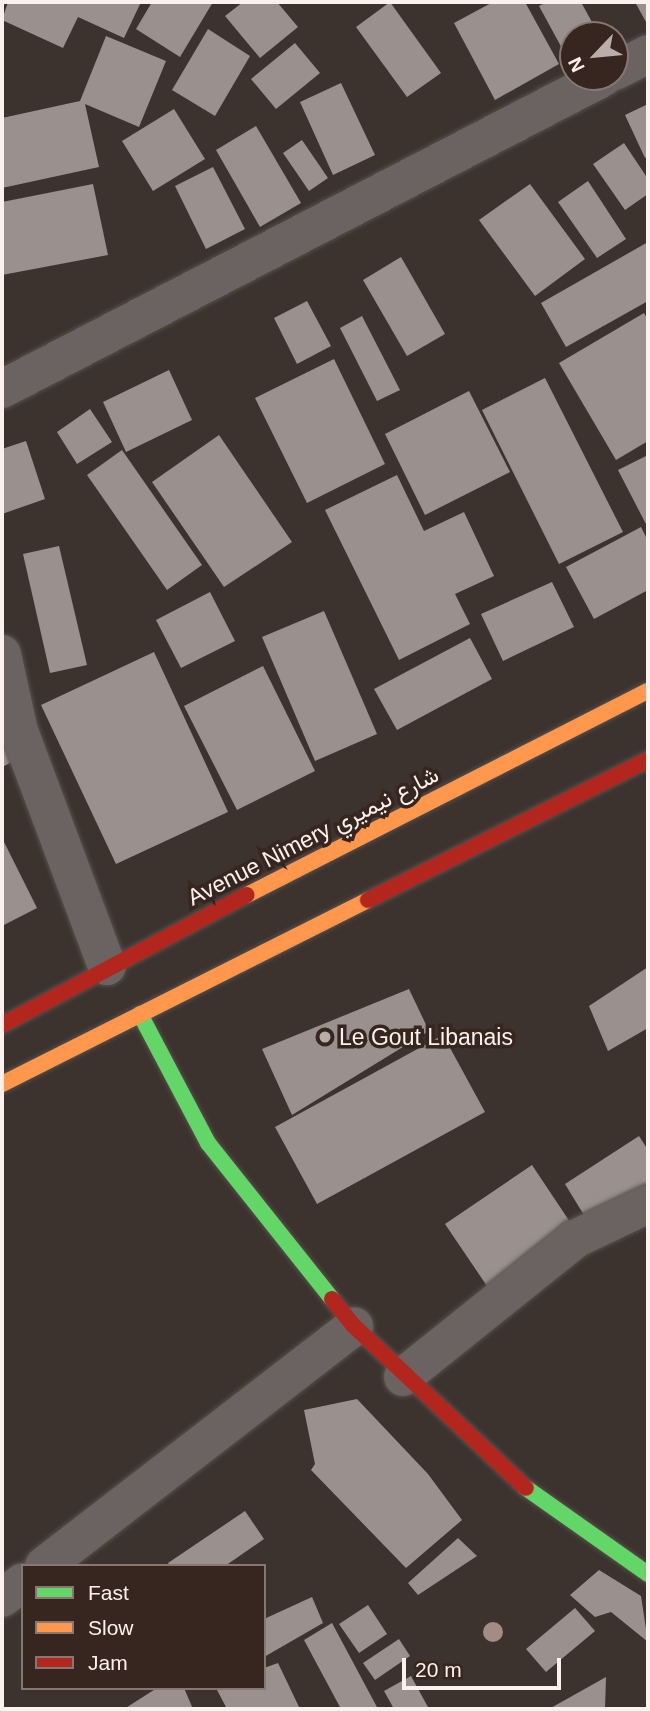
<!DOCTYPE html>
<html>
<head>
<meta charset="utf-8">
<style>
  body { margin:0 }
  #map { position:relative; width:650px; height:1711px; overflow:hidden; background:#3c332f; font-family:Arial,Vazirmatn,sans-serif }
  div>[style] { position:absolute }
  .building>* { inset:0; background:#9a918e }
  .roads { filter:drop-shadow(0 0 2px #574f4b) drop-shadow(0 0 2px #574f4b) }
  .street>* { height:38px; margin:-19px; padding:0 19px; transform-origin:19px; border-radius:19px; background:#6b6361 }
  .fast>* { height:16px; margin:-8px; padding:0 8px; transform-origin:8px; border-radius:8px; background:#63d668 }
  .slow>* { height:16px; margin:-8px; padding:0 8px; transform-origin:8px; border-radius:8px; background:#ff974d }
  .jam>* { height:16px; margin:-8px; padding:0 8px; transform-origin:8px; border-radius:8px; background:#b3261e }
  .trees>* { width:20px; height:20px; margin:-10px; border-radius:50%; background:#a28c84 }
  .dots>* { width:19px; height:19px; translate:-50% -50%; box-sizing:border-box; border:4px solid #372620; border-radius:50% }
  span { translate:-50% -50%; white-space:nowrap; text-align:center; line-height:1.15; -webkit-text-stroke:7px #372620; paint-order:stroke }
  .street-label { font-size:23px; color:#fdf1ed }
  .poi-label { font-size:23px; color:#fdf1ed }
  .left { translate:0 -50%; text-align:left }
  .frame { position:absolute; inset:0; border:4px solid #fdf1ed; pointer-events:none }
  .legend { position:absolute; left:21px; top:1564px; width:245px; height:126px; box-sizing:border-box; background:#372620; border:2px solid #867772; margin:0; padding:9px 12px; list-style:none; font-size:21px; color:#fdf1ed }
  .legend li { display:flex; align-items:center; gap:14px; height:35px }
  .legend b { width:35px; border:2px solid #867772 }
  .north { position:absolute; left:559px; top:21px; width:70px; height:70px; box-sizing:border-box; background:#372620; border:2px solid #867772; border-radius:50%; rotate:244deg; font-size:19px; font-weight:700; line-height:28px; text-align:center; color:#fdf1ed }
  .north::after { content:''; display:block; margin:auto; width:24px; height:32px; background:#b9aeaa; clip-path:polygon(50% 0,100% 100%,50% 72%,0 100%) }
  .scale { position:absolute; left:402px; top:1658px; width:159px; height:32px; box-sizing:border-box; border:4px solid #fdf1ed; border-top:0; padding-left:9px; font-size:21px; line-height:24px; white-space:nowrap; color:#fdf1ed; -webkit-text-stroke:5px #372620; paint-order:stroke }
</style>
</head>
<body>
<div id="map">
  <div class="building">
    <div style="clip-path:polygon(8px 2px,141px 2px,124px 38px,78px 17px,63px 48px,2px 20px)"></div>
    <div style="clip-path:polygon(152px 2px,213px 2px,180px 57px,136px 29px)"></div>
    <div style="clip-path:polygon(243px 2px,277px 2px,298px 27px,260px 58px,225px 16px)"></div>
    <div style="clip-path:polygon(390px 2px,441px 73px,407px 97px,356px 27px)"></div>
    <div style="clip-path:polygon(493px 2px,525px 2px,559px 64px,495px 100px,454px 23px)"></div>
    <div style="clip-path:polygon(547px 2px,581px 2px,599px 35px,573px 35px,570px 63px,539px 6px)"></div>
    <div style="clip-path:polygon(635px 2px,648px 2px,648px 21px,646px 22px)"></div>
    <div style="clip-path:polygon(208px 29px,250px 56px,215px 116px,172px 90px)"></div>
    <div style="clip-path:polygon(106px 36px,166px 61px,139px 127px,85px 104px,99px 167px,2px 188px,2px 118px,80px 101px)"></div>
    <div style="clip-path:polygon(295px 43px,320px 73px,276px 109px,251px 79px)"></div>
    <div style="clip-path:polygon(341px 83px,375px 155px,333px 175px,300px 102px)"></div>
    <div style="clip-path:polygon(648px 104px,648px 156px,645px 158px,625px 115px)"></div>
    <div style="clip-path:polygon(174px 109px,205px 159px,153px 191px,122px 141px)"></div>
    <div style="clip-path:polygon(256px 126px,301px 203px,260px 227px,216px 150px)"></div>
    <div style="clip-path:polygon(302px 140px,328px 178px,309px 191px,283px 153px)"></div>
    <div style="clip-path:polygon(624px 143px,648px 179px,648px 194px,625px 210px,593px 164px)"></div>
    <div style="clip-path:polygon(213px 167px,245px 229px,206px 249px,175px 186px)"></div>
    <div style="clip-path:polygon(588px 181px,626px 239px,597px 258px,558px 202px)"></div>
    <div style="clip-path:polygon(93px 184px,108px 255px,2px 275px,2px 202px)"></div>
    <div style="clip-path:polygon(530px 184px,585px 259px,535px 296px,479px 220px)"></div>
    <div style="clip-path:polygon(648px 242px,648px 301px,566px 347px,541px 303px)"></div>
    <div style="clip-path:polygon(401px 257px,445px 334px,407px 356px,363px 280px)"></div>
    <div style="clip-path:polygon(307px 301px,331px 346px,297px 364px,274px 318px)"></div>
    <div style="clip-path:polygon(644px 313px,648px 320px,648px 441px,616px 460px,559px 363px)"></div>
    <div style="clip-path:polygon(362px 316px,400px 390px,377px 401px,340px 328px)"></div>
    <div style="clip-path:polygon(334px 359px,385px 464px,307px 503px,255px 398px)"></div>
    <div style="clip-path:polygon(169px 370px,192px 420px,126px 452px,103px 402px)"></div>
    <div style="clip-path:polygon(545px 378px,623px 532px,559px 564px,482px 410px)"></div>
    <div style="clip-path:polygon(469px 391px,510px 472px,425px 515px,385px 434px)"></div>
    <div style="clip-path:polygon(90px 409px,112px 442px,77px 464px,57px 432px)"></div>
    <div style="clip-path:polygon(219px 435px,292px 542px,224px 587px,152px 482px)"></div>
    <div style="clip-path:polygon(26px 441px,45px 499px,2px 514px,2px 449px)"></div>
    <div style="clip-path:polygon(122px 450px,202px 565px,167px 590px,87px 475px)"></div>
    <div style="clip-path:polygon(648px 455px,648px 528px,618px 470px)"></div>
    <div style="clip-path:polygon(397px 475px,424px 531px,464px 512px,494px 576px,455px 594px,470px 624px,399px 660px,325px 510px)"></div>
    <div style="clip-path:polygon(641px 527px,648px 541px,648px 590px,594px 619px,566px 567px)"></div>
    <div style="clip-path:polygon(59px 546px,87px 665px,50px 673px,23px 554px)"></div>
    <div style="clip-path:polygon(552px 582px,574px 627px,503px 661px,481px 614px)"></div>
    <div style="clip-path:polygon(210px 592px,235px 641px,181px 668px,156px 620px)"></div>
    <div style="clip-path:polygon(324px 611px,377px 734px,315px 761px,262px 637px)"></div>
    <div style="clip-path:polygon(470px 638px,492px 679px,397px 730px,374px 689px)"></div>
    <div style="clip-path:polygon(154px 652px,228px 812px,116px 864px,41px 705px)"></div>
    <div style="clip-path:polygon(263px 666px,315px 771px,237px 810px,184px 706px)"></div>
    <div style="clip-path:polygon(2px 742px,12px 762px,2px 767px)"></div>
    <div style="clip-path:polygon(2px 838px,37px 908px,2px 926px)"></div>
    <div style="clip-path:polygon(648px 967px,648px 1028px,608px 1051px,589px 1006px)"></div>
    <div style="clip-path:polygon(409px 989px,429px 1031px,292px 1115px,262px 1049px)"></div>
    <div style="clip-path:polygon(443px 1035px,485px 1112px,317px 1204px,275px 1127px)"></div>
    <div style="clip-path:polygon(639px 1136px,648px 1150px,648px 1187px,590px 1225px,565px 1184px)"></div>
    <div style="clip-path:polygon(532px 1165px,578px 1234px,491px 1292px,445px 1224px)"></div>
    <div style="clip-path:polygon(357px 1399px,428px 1474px,462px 1520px,406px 1568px,311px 1470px,315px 1464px,304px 1410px)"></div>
    <div style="clip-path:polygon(245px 1511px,264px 1539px,225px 1566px,170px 1566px,168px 1563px)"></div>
    <div style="clip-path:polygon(458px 1538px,477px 1556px,418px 1595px,408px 1583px)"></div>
    <div style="clip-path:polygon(599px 1570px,641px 1596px,648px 1642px,611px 1612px,595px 1617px,570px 1595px)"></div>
    <div style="clip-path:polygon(312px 1597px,323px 1623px,264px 1657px,264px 1619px)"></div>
    <div style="clip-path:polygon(368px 1605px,387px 1634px,359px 1653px,339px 1624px)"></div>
    <div style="clip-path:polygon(575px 1608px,595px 1631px,546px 1672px,526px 1649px)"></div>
    <div style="clip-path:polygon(332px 1623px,378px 1709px,341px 1709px,304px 1640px)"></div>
    <div style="clip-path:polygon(399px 1639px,410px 1656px,375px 1680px,363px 1663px)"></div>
    <div style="clip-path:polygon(278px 1663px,300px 1709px,227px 1709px,216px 1688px,264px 1688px,264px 1668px)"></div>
    <div style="clip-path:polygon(411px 1676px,429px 1709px,394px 1709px,384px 1691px)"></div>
    <div style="clip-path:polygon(606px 1677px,605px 1709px,549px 1709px)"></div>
    <div style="clip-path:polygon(157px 1688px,184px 1688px,193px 1709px,124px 1709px)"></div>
  </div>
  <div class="roads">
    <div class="street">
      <div style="left:615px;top:71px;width:37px;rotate:-27deg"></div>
      <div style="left:2px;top:389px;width:678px;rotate:-27.4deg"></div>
      <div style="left:2px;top:654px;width:79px;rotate:77.6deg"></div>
      <div style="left:19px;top:731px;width:251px;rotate:69.5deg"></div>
      <div style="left:403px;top:1377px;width:221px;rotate:-38.7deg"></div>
      <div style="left:575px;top:1239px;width:81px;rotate:-25.6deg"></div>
      <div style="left:44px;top:1566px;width:392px;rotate:-37.7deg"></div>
      <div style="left:2px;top:1598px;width:26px;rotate:-37deg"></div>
    </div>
    <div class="fast">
      <div style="left:140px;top:1014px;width:146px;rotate:62.2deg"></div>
      <div style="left:208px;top:1143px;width:199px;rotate:51.5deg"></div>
      <div style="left:526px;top:1488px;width:149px;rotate:35.2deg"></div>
    </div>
    <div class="slow">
      <div style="left:247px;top:895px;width:450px;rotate:-27deg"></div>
      <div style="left:2px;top:1084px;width:410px;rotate:-26.7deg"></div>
    </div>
    <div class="jam">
      <div style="left:368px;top:900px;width:313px;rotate:-26.6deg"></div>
      <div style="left:2px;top:1025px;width:277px;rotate:-28deg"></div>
      <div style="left:332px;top:1299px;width:35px;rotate:51deg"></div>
      <div style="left:354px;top:1326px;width:236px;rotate:43.3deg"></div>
    </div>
  </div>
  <div class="trees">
    <div style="left:493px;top:1632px"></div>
  </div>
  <div class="dots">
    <div style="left:325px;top:1037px;background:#b9aeaa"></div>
  </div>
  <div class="street-label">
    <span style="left:313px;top:836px;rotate:-27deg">Avenue Nimery شارع نيميري</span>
  </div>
  <div class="poi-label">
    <span class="left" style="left:339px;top:1037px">Le Gout Libanais</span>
  </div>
  <div class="frame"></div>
  <ul class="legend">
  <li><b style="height:9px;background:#63d668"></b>Fast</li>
  <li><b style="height:9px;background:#ff974d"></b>Slow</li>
  <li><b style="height:9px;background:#b3261e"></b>Jam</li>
  </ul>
  <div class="north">N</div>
  <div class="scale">20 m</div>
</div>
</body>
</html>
